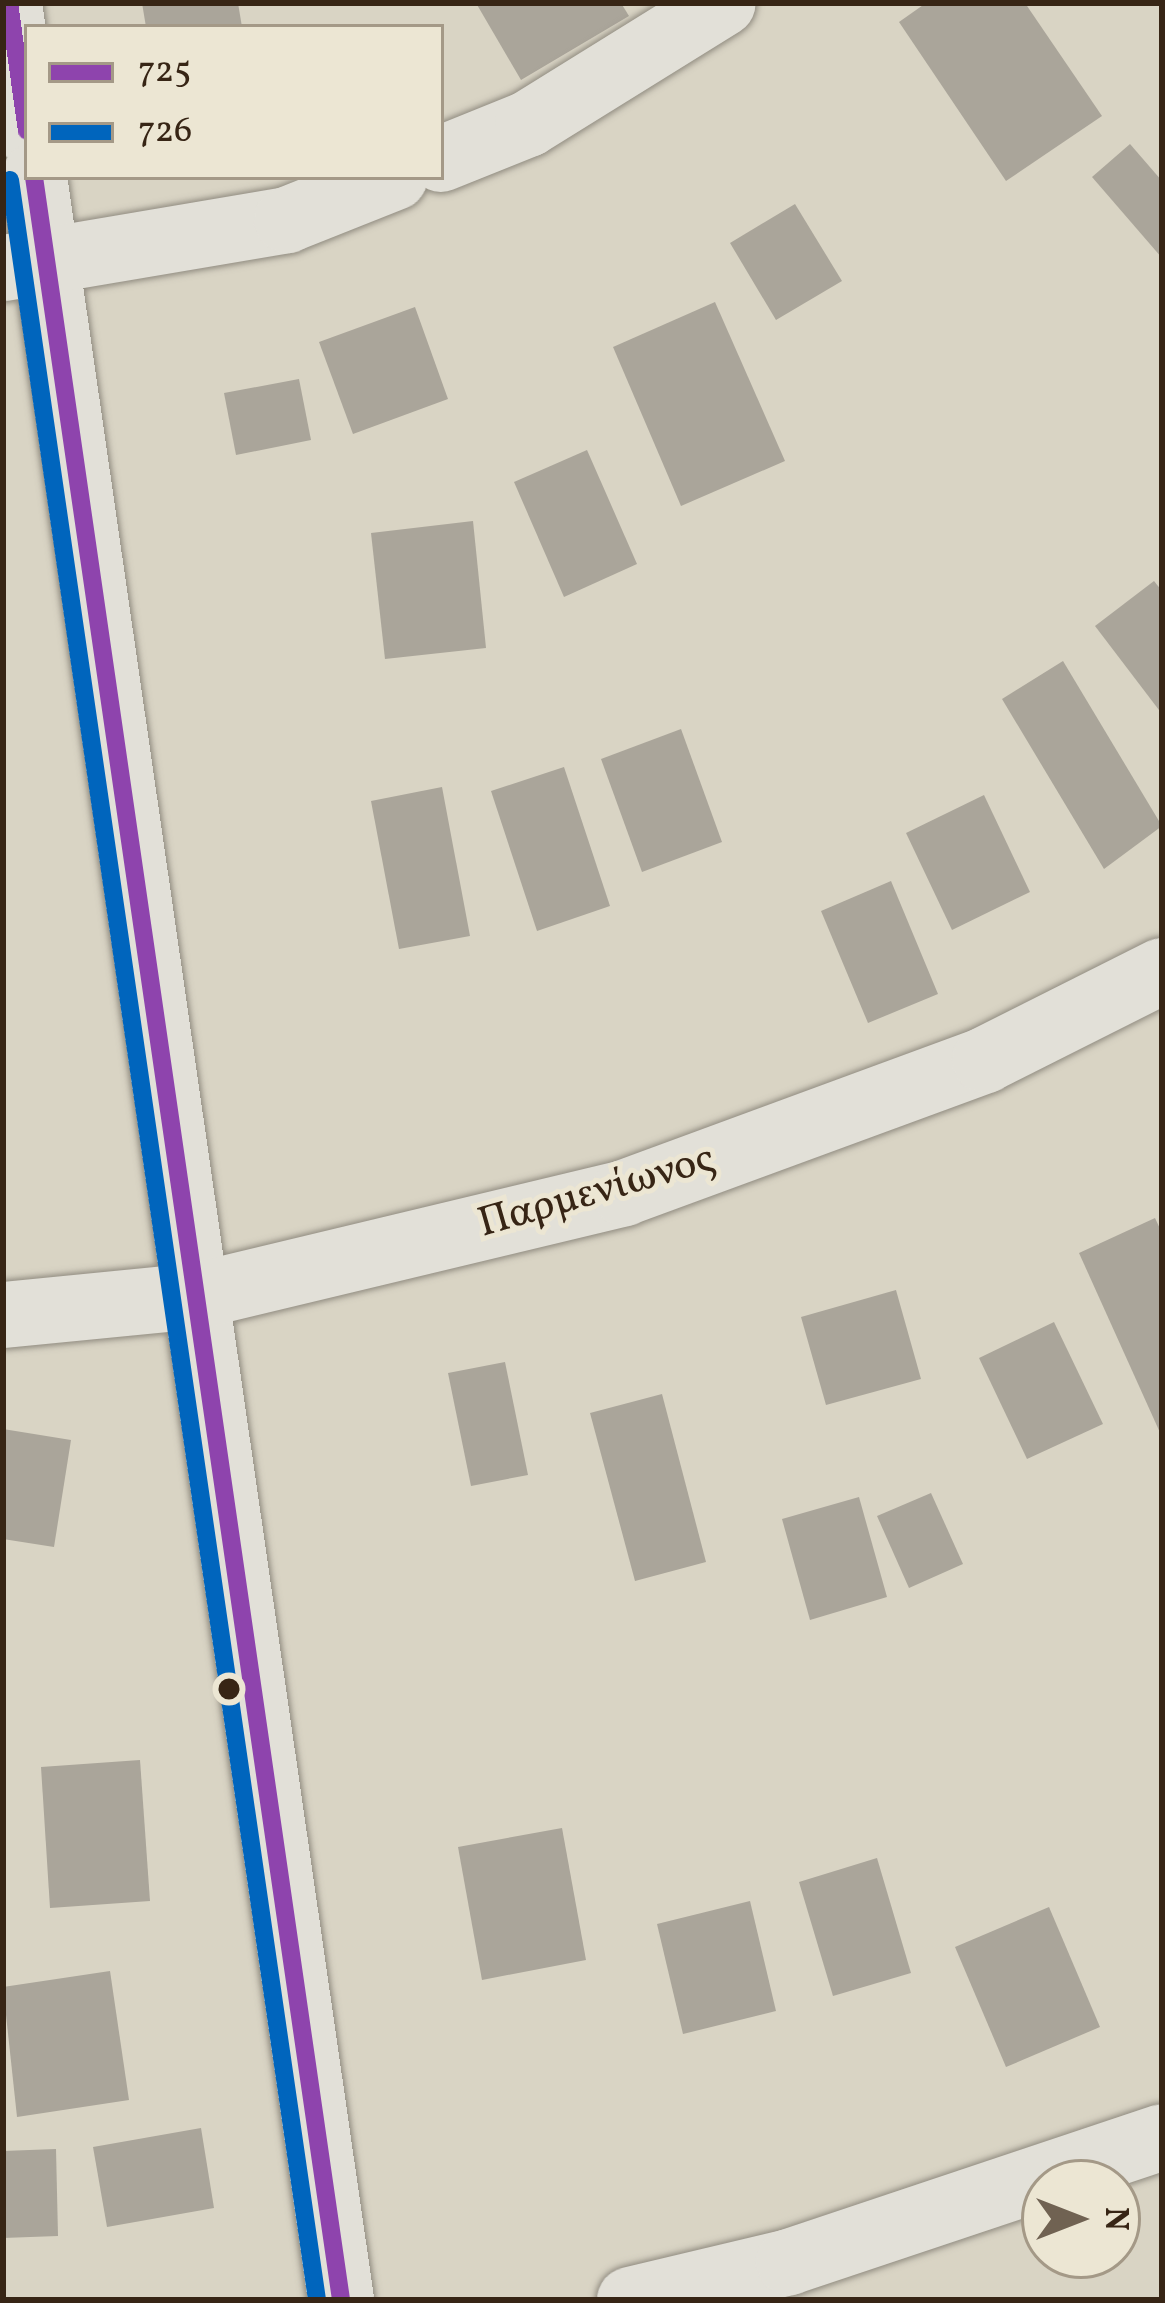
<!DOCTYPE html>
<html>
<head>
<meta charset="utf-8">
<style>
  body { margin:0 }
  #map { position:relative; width:1165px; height:2303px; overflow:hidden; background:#d9d4c4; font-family:Vollkorn,serif }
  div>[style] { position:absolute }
  .building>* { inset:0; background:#aaa59a }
  .roads { filter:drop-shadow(0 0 3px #918c81) drop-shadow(0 0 3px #918c81) }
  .minor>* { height:66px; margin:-33px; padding:0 33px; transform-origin:33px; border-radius:33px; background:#e2e0d8 }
  .bus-1>* { height:18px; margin:-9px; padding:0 9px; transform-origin:9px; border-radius:9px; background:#8e44ad }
  .bus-2>* { height:18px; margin:-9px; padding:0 9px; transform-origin:9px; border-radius:9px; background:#0065bd }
  .dots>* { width:33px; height:33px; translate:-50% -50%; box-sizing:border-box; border:6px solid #ece6d3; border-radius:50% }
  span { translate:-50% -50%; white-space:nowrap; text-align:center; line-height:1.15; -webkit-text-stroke:10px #ece6d3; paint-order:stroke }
  .street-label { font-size:42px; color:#372515 }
  .frame { position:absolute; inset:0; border:6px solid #372515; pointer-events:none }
  .legend { position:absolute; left:24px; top:24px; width:420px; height:156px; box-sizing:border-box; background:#ece6d3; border:3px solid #a49987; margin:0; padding:15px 21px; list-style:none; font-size:36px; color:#372515 }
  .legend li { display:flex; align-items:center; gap:24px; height:60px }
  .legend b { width:60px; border:3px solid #a49987 }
  .north { position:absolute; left:1021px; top:2159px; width:120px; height:120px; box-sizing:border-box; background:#ece6d3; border:3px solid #a49987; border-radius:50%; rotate:90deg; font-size:33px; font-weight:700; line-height:48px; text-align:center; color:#372515 }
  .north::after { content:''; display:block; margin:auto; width:42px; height:54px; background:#706252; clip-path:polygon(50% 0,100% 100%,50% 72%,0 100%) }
</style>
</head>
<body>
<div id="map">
  <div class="building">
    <div style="clip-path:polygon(142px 3px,238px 3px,242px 27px,146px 27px)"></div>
    <div style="clip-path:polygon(476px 3px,621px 3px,629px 16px,521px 80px)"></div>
    <div style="clip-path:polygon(926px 3px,1025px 3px,1102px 116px,1006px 181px,899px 22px)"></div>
    <div style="clip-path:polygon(1130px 144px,1162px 181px,1162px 258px,1092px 177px)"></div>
    <div style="clip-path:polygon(795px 204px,842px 281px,776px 320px,730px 243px)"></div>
    <div style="clip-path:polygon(715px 302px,785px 461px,681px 506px,613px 347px)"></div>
    <div style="clip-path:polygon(415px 307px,448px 399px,353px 434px,319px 342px)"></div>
    <div style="clip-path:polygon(299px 379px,311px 440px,236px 455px,224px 393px)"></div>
    <div style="clip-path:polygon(587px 450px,637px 564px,564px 597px,514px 482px)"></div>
    <div style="clip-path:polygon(473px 521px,486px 648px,385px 659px,371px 533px)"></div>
    <div style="clip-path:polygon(1154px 581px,1162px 591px,1162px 714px,1095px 626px)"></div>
    <div style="clip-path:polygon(1063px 661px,1162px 826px,1104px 869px,1002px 699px)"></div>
    <div style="clip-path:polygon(681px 729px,722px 842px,642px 872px,601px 759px)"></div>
    <div style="clip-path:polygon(564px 767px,610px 906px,537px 931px,491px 791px)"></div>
    <div style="clip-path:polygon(442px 787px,470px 936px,399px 949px,371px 801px)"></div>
    <div style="clip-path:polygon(984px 795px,1030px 892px,952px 930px,906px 833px)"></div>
    <div style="clip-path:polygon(891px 881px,938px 994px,868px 1023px,821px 911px)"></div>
    <div style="clip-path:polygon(1155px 1218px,1162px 1233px,1162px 1437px,1079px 1253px)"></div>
    <div style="clip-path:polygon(896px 1290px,921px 1379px,826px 1405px,801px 1317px)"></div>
    <div style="clip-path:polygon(1054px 1322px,1103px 1424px,1027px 1459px,979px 1358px)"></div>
    <div style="clip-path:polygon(505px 1362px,528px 1475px,471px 1486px,448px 1373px)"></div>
    <div style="clip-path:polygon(662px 1394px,706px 1562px,635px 1581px,590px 1413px)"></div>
    <div style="clip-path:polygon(3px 1429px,71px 1440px,54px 1547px,3px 1539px)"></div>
    <div style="clip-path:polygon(931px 1493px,963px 1564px,909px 1588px,877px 1516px)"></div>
    <div style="clip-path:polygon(859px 1497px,887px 1597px,810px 1620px,782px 1519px)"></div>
    <div style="clip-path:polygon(140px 1760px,150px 1901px,50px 1908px,41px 1767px)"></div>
    <div style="clip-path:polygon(562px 1828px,586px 1960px,482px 1980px,458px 1847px)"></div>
    <div style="clip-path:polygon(877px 1858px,911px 1973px,833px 1996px,799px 1882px)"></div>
    <div style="clip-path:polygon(750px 1901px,776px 2011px,683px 2034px,657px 1924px)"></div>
    <div style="clip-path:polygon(1049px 1907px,1100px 2027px,1006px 2067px,955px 1947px)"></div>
    <div style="clip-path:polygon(110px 1971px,129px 2100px,17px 2117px,3px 1987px)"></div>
    <div style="clip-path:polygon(201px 2128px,214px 2208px,107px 2227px,93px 2147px)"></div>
    <div style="clip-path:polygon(56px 2149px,58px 2236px,3px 2238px,3px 2151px)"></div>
  </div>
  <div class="roads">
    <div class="minor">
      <div style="left:9px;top:3px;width:129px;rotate:82deg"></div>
      <div style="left:441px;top:159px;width:94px;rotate:-21.9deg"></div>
      <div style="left:528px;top:124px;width:229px;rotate:-31.8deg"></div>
      <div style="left:34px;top:177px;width:2145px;rotate:81.77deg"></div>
      <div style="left:4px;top:268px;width:287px;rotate:-9.6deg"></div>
      <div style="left:287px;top:220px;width:116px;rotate:-21.7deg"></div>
      <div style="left:3px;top:1315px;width:194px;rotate:-5.6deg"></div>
      <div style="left:196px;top:1296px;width:440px;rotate:-13.5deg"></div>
      <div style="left:624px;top:1193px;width:385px;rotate:-20.2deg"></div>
      <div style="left:985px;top:1060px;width:198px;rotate:-26.7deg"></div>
      <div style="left:630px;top:2300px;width:163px;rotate:-13.4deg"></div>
      <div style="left:789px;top:2262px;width:393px;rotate:-18.5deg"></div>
    </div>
  </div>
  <div class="bus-1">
    <div style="left:9px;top:3px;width:129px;rotate:82deg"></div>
    <div style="left:34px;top:177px;width:2145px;rotate:81.77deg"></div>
  </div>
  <div class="bus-2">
    <div style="left:10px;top:180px;width:2142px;rotate:81.76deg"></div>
  </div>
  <div class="dots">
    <div style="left:229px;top:1689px;background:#372515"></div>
  </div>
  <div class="street-label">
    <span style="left:597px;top:1193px;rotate:-16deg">Παρμενίωνος</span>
  </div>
  <div class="frame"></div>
  <ul class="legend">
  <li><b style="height:15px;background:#8e44ad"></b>725</li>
  <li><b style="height:15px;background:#0065bd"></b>726</li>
  </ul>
  <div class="north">N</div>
</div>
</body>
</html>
